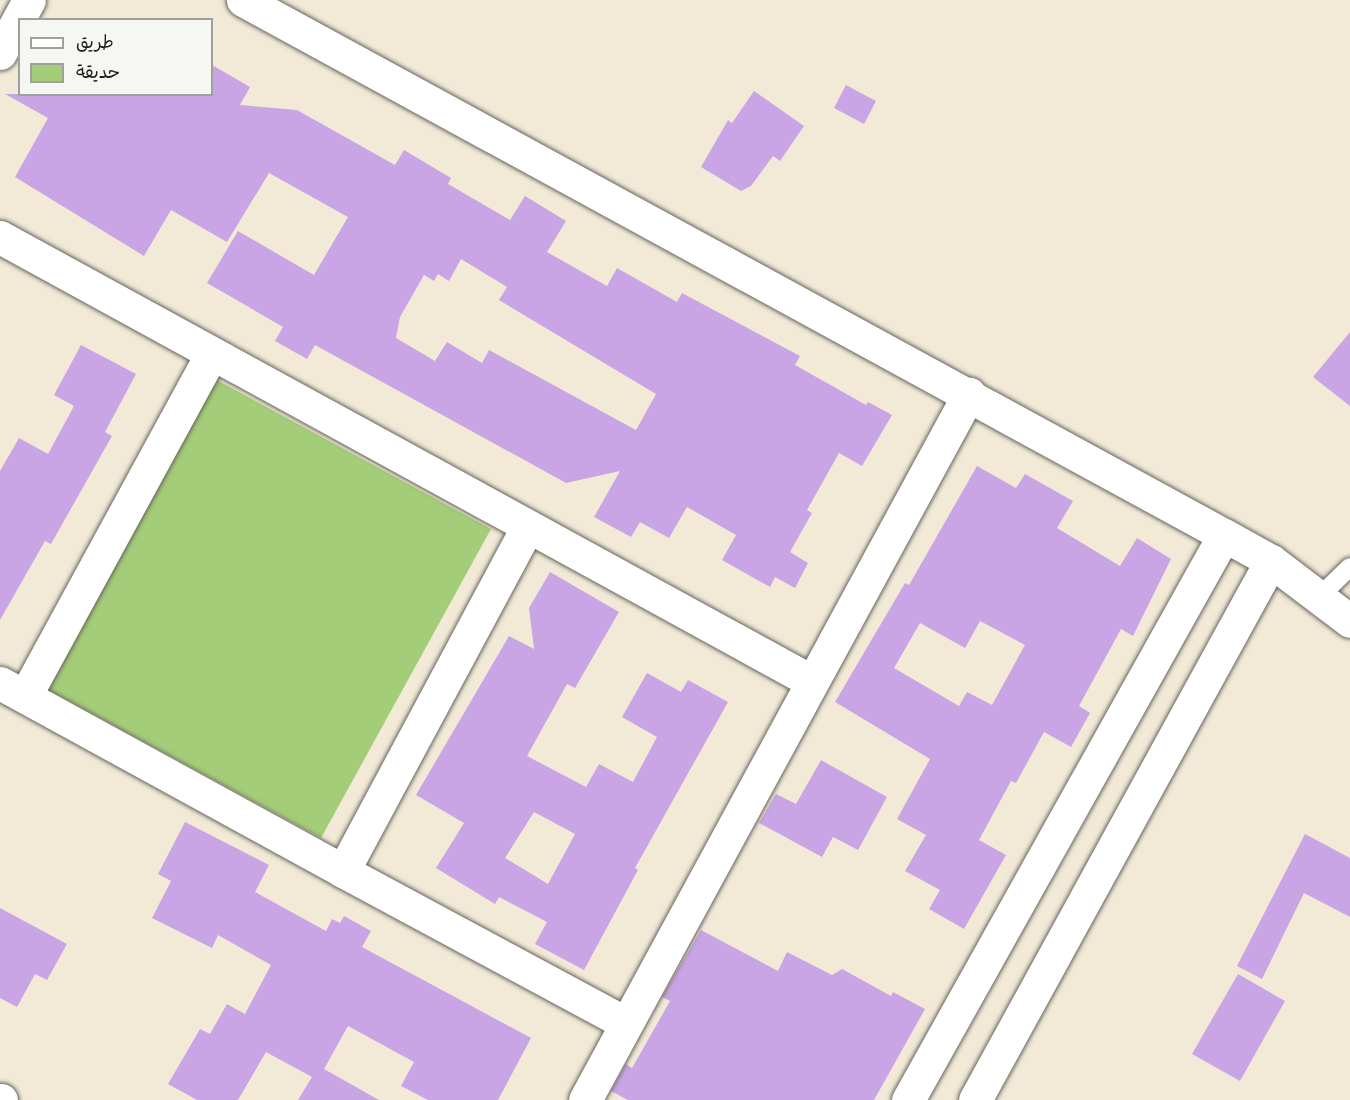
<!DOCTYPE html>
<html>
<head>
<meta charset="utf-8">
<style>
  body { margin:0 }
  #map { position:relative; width:1350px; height:1100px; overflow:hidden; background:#f2ead7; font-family:Mynerve,"Playpen Sans Arabic",sans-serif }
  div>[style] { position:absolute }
  .green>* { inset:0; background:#a4cd79 }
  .building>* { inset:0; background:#caa5e5 }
  .roads { filter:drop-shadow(0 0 2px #67645d) drop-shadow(0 0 2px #67645d) }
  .service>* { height:18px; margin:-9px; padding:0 9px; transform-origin:9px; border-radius:9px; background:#fff }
  .minor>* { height:33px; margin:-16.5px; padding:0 16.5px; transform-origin:16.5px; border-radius:16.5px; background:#fff }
  .tertiary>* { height:33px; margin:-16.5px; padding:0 16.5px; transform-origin:16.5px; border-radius:16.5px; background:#fff }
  span { translate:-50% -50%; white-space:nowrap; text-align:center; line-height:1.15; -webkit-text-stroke:5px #f6f6f2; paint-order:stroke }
  .legend { position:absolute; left:18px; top:18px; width:195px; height:78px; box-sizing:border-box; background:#f6f6f2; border:2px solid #9f9f9c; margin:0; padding:8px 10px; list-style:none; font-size:18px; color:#1c1c1c }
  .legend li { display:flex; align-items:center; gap:12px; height:30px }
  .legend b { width:30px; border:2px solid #9f9f9c }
</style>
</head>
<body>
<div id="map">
  <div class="green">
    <div style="clip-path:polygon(215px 379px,491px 529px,321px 838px,45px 688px)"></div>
  </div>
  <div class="building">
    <div style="clip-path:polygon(evenodd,212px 65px,250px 87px,240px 105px,297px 110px,395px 165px,404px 150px,451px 178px,448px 184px,510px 220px,525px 196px,566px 221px,547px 252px,607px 286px,617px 268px,677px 302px,682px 293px,800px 356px,795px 365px,866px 405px,868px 402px,892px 415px,862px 466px,839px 453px,807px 510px,812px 513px,790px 552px,808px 563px,795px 588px,775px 577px,770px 587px,722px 560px,736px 535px,687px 507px,669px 538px,640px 522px,631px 537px,594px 517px,620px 471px,566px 483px,315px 345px,307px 359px,275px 341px,283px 327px,207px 283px,238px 231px,314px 275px,348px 217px,269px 173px,227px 242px,171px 210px,144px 256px,15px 177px,48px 118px,5px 94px,212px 94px,212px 65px,461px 259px,507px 287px,499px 300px,656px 394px,636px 430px,489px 350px,482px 363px,447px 342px,435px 361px,396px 338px,400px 317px,424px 275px,434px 281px,438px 274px,449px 281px,461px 259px)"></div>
    <div style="clip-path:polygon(846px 85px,876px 101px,864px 124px,834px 108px)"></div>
    <div style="clip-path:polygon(754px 91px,804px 126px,780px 161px,773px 156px,751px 186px,741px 191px,701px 167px,728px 120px,732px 123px)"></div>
    <div style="clip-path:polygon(1350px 332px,1350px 406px,1313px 377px)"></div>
    <div style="clip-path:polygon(81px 345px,136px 374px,105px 432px,112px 436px,51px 544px,45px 541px,0 620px,0 471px,19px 438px,48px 454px,74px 406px,54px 395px)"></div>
    <div style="clip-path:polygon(evenodd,977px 466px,1016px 488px,1025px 474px,1073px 501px,1057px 528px,1120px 566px,1137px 538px,1171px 559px,1133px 636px,1121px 629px,1079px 706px,1090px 713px,1071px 747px,1044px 732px,1016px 783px,1011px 781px,979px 840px,1006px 855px,964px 929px,929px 909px,940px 890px,905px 871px,926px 835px,897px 819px,930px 759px,835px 702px,905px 583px,909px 585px,977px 466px,980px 621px,1025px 645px,992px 705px,967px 692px,959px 706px,894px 668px,920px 623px,965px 648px,980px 621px)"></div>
    <div style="clip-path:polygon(evenodd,550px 572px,619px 612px,575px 688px,567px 684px,527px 756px,586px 787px,599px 764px,633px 782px,657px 737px,622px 717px,647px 673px,681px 692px,688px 680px,728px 702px,635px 868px,638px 870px,584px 970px,535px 944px,547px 922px,499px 897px,495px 904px,436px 868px,464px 823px,416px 795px,509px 636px,534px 649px,529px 608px,550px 572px,534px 812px,575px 834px,548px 884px,505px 858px,534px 812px)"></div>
    <div style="clip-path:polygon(821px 760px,887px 797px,858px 850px,833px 837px,822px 857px,759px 823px,776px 794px,796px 804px)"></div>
    <div style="clip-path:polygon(185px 822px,269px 865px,255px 892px,326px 931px,332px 919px,340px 923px,344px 916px,371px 931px,362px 947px,531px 1038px,498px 1100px,428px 1100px,401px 1086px,414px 1062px,348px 1026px,324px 1069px,379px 1100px,298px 1100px,312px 1077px,266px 1052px,238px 1100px,197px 1100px,168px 1084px,200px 1029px,210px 1034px,227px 1004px,245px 1014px,271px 965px,218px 935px,212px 948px,152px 918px,171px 881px,158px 874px)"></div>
    <div style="clip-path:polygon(1305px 834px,1350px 858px,1350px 917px,1304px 893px,1262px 979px,1237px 966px)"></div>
    <div style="clip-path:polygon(0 908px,67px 944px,47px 980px,35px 974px,17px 1007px,0 998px)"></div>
    <div style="clip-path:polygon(701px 930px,778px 971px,787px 952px,832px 975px,842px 969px,891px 996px,893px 992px,925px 1009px,874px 1100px,628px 1100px,611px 1091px,626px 1064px,632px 1068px,670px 1001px,662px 997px)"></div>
    <div style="clip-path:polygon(1238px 974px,1285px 1001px,1240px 1081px,1192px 1054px)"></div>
  </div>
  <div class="roads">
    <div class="service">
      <div style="left:1319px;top:597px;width:43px;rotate:-44.1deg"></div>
    </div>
    <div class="minor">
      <div style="left:243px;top:0;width:1117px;rotate:28.61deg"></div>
      <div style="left:1224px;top:535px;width:54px;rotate:29deg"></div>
      <div style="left:1271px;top:561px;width:99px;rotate:37.2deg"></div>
      <div style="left:0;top:53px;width:60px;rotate:-61.3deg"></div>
      <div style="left:0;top:237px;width:925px;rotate:28.7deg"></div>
      <div style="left:0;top:683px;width:391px;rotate:28.7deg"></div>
      <div style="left:343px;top:871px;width:391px;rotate:-61.8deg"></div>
      <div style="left:25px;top:696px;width:388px;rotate:-61.4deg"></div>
      <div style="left:343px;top:871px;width:320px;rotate:28.3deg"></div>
      <div style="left:585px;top:1100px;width:804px;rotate:-61.46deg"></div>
      <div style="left:908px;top:1100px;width:647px;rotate:-60.78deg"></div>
      <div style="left:975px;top:1100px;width:615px;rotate:-61.23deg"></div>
    </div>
    <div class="tertiary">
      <div style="left:0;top:1100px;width:1px"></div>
    </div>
  </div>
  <ul class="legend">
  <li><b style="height:8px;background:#fff"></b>طريق</li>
  <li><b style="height:16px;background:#a4cd79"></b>حديقة</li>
  </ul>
</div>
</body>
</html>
